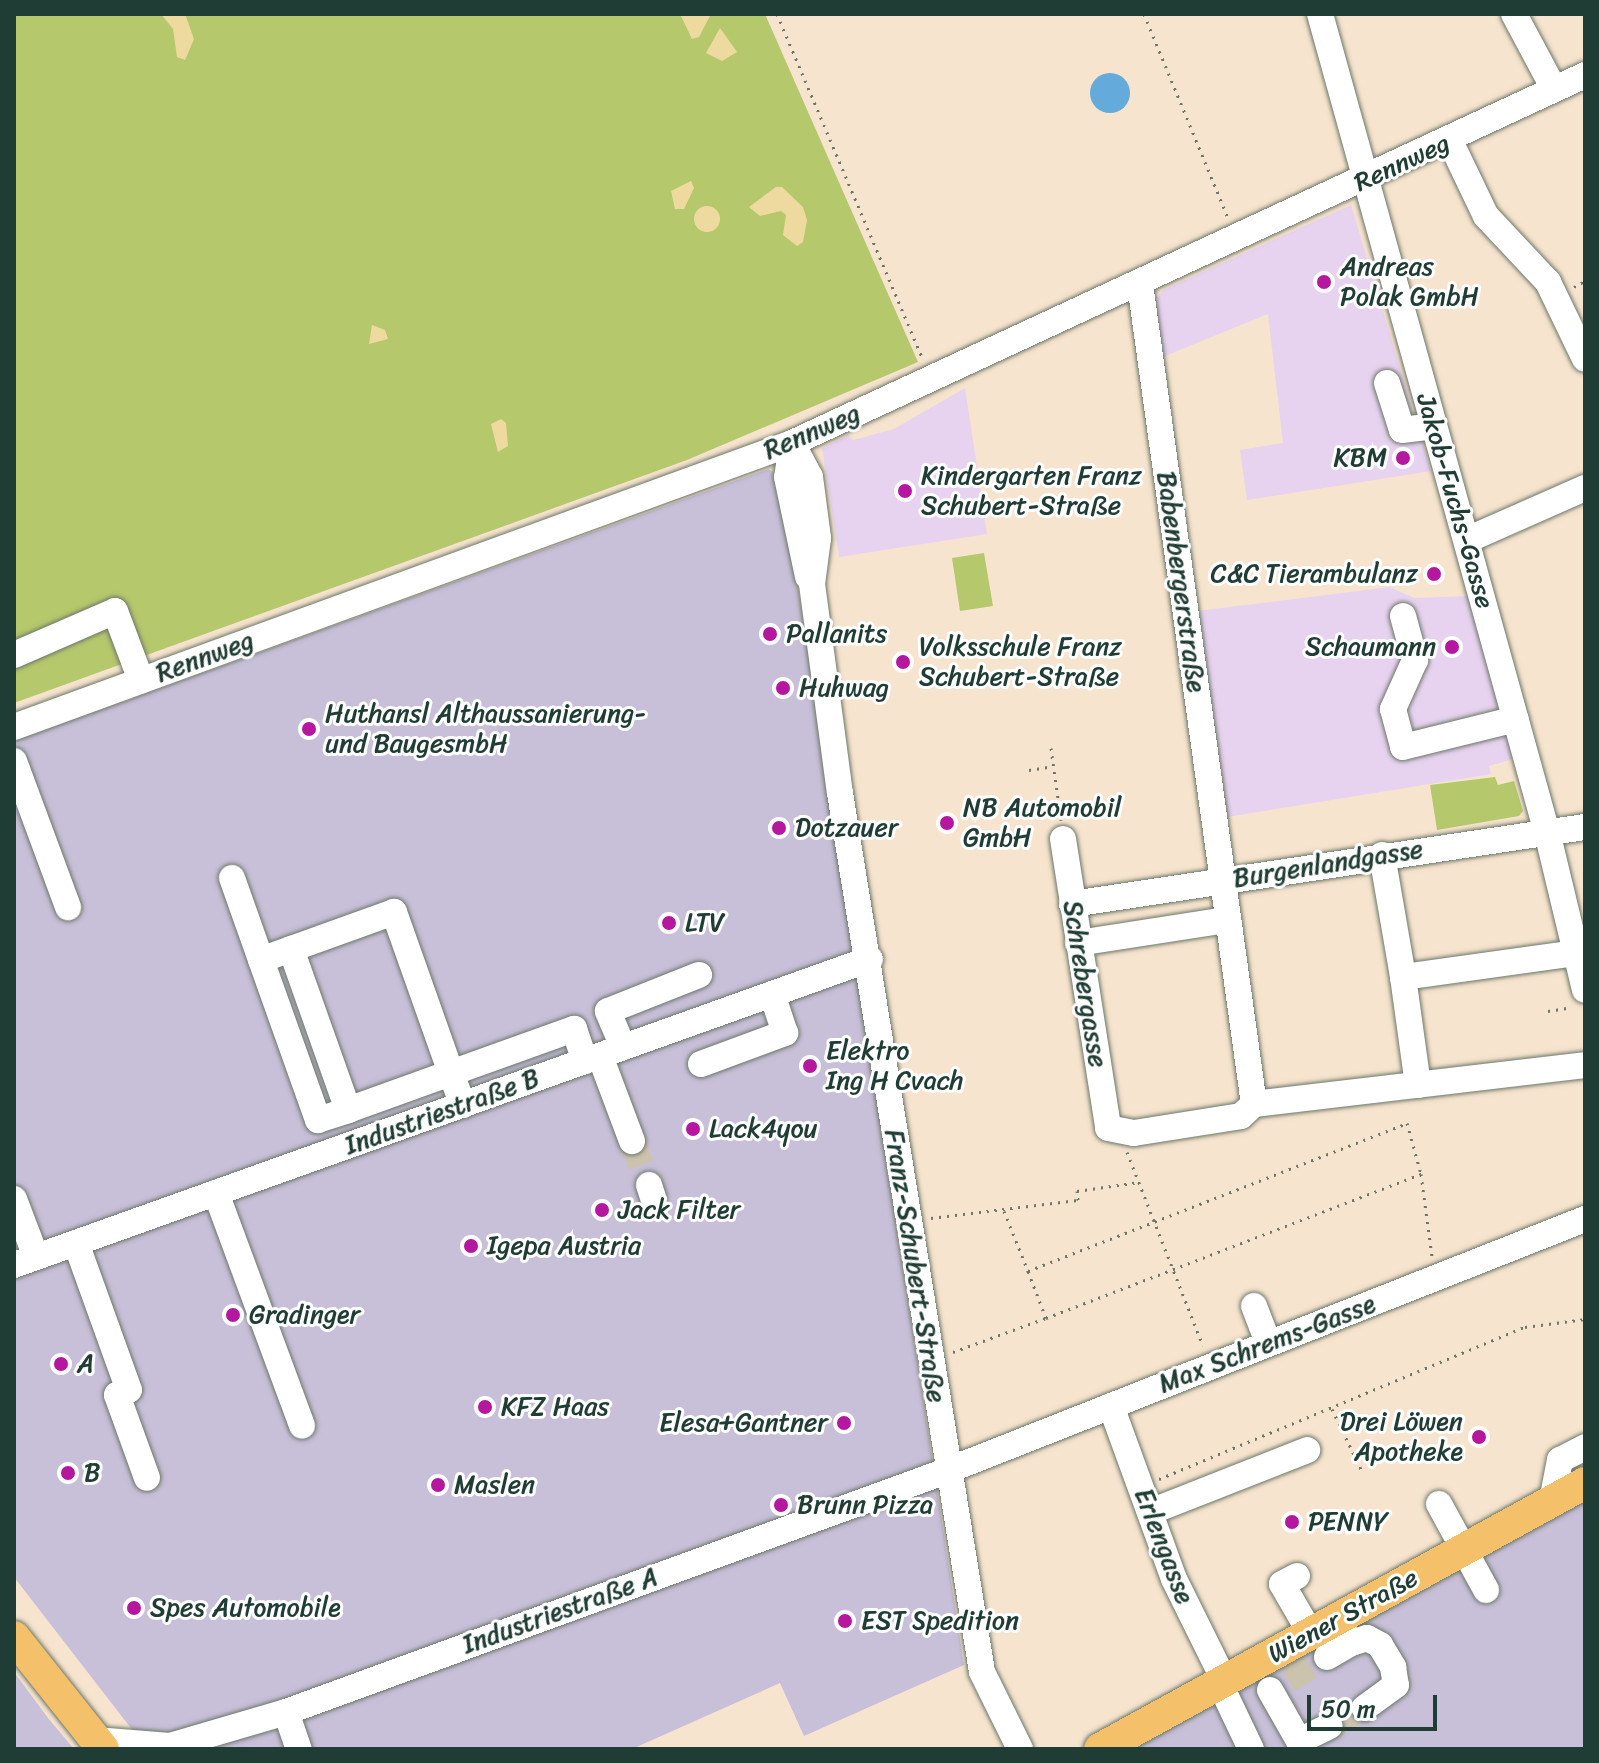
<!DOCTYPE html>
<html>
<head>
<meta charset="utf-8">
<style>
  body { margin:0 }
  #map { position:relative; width:1599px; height:1763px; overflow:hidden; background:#f7e4ce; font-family:Sriracha,sans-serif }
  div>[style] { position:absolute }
  .built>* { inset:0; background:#e7d2ef }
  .industrial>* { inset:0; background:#c8bfd8 }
  .green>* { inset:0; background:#b6c86c }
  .sand>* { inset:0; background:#eeda9e }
  .round { border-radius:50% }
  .water>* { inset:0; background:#64aada }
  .minor-tunnel>* { height:26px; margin-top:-13px; transform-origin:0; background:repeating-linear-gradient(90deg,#ccc3af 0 26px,transparent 0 39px) }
  .path>* { height:3px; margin-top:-1.5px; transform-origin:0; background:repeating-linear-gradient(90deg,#6b776a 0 2px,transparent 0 8px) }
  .roads { filter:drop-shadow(0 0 2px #6b776a) drop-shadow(0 0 2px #6b776a) }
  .minor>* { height:26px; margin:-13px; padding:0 13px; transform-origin:13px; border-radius:13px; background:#fff }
  .major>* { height:32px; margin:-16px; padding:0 16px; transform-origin:16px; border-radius:16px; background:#f4c16a }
  .dots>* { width:22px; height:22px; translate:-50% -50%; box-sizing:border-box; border:4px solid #fff; border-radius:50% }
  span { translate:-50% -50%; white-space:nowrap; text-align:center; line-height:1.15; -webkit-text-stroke:6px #fff; paint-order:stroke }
  .street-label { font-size:26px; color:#1f3d34 }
  .poi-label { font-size:26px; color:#1f3d34 }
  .left { translate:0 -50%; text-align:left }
  .right { translate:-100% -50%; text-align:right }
  .frame { position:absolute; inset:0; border:16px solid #1f3d34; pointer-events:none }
  .scale { position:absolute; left:1307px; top:1695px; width:130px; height:36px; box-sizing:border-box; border:4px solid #1f3d34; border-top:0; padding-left:10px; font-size:24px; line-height:28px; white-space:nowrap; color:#1f3d34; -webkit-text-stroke:6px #fff; paint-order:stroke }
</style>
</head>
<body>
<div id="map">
  <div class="built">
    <div style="clip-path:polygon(1351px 205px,1431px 471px,1247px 500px,1240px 450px,1283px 443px,1268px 314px,1160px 358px,1154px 303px,1163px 290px)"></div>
    <div style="clip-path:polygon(965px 388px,987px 534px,839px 557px,822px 448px,848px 435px,853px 440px,894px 429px)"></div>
    <div style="clip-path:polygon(1390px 587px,1414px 598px,1469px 596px,1513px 759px,1489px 766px,1491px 774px,1221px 818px,1197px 611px)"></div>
  </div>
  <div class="industrial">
    <div style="clip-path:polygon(768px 469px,781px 477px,964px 1665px,804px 1736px,780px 1683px,632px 1749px,147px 1749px,14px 1577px,14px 741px)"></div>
    <div style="clip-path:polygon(1585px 1496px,1585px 1749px,1120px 1749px)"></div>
    <div style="clip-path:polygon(14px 1672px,48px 1718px,74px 1749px,14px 1749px)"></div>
  </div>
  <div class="green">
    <div style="clip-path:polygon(14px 14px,765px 14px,918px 362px,687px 460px,14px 703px)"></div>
    <div style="clip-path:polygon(984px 553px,993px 606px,960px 611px,952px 558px)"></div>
    <div style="clip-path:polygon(1495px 777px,1498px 785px,1514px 781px,1523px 811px,1519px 816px,1437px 830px,1430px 785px)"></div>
  </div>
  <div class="sand">
    <div style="clip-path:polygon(161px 14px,185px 14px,194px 39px,185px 60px,177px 57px,173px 29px)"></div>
    <div style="clip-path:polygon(680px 14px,711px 14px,699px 37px,692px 39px)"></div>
    <div style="clip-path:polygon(720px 28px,737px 52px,722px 61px,706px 53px)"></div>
    <div style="clip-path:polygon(691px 181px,694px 188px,684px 209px,675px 209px,671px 191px)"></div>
    <div style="clip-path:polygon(776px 187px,782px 187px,803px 207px,807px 220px,803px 242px,797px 246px,783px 235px,786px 215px,781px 211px,760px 216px,749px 207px)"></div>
    <div class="round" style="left:694px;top:206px;width:26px;height:26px"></div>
    <div style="clip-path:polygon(372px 325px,385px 330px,388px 339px,369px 344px)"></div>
    <div style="clip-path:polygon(501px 419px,506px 423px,508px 446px,498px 452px,491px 424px)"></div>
  </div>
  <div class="water">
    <div class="round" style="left:1090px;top:73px;width:40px;height:40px"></div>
  </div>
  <div class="minor-tunnel">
    <div style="left:632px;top:1141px;width:47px;rotate:68.9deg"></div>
    <div style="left:1288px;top:1680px;width:45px;rotate:-30.5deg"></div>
    <div style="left:1330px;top:1726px;width:38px;rotate:-28deg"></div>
  </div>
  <div class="path">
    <div style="left:777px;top:14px;width:372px;rotate:67.1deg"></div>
    <div style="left:1144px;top:14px;width:221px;rotate:67.6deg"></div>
    <div style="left:1574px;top:287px;width:13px;rotate:-29deg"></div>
    <div style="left:1051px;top:748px;width:73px;rotate:82.1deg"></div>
    <div style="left:1029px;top:770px;width:24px;rotate:-9deg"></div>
    <div style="left:1548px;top:1011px;width:24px;rotate:-9deg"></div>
    <div style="left:1127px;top:1152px;width:208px;rotate:68.6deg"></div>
    <div style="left:1004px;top:1211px;width:65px;rotate:68.2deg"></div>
    <div style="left:931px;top:1218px;width:148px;rotate:-7deg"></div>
    <div style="left:1078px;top:1200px;width:9px;rotate:-96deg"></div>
    <div style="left:1077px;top:1191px;width:63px;rotate:-8.3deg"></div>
    <div style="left:1046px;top:1318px;width:402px;rotate:-21deg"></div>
    <div style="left:953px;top:1352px;width:99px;rotate:-20.1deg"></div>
    <div style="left:1046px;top:1318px;width:50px;rotate:-111deg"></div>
    <div style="left:1028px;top:1271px;width:407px;rotate:-21.3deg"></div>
    <div style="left:1407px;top:1123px;width:53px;rotate:74.6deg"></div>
    <div style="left:1421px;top:1174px;width:83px;rotate:82.4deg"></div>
    <div style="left:1332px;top:1409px;width:67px;rotate:64.2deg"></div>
    <div style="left:1159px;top:1479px;width:396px;rotate:-22.6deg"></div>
    <div style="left:1525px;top:1327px;width:61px;rotate:-7.6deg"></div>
  </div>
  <div class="roads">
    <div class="minor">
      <div style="left:1320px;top:14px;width:853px;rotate:74.5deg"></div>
      <div style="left:1548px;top:836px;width:158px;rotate:76.5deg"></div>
      <div style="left:1514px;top:14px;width:85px;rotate:61.9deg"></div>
      <div style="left:1450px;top:141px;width:83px;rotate:64.4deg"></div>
      <div style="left:1486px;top:216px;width:91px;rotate:46.8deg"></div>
      <div style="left:1548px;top:282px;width:85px;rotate:64.3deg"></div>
      <div style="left:1140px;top:284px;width:828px;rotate:82.09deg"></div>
      <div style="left:1254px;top:1104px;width:333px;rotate:-6.7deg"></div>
      <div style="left:1387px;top:383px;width:49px;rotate:72.3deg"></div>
      <div style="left:1402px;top:430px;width:31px;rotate:-7deg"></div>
      <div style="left:792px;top:443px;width:38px;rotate:62deg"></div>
      <div style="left:810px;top:477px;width:62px;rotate:82.5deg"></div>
      <div style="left:818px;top:538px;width:46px;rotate:97.4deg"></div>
      <div style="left:812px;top:584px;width:211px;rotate:82.4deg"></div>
      <div style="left:840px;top:793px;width:890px;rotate:80.82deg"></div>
      <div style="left:982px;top:1672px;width:86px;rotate:63.7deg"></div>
      <div style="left:792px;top:443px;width:34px;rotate:98deg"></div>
      <div style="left:787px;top:477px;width:102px;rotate:78.1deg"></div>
      <div style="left:1467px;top:540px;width:129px;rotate:-23.8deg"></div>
      <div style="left:1403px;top:616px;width:46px;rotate:74.7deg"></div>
      <div style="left:1415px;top:660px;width:54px;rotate:114.2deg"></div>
      <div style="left:1393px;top:709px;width:39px;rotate:75deg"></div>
      <div style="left:1403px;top:747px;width:116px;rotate:-13.9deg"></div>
      <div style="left:14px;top:655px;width:110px;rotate:-23.5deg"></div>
      <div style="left:115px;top:611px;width:74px;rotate:69.4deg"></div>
      <div style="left:14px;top:727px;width:828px;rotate:-20.05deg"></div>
      <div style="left:792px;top:443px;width:874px;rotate:-24.89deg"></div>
      <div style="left:14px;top:761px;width:156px;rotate:69.7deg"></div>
      <div style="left:1063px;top:839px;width:292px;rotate:81.1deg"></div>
      <div style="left:1108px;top:1128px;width:26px;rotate:11deg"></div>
      <div style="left:1134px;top:1133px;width:108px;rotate:-9deg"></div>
      <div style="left:1241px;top:1116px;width:18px;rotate:-43deg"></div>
      <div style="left:1382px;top:855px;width:124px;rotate:80.2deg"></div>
      <div style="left:232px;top:878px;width:87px;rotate:70.5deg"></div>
      <div style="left:1072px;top:904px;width:519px;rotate:-8.54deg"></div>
      <div style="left:1078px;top:943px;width:151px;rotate:-8.8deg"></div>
      <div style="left:291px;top:949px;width:171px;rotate:70.5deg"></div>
      <div style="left:623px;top:1047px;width:39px;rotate:-113deg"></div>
      <div style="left:608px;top:1011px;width:98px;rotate:-21.6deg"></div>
      <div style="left:600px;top:1056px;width:91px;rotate:69.4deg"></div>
      <div style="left:701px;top:1064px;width:90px;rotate:-20.3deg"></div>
      <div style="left:785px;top:1033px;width:41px;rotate:-108.4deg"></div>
      <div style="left:1418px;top:1085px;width:109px;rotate:-97.9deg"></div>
      <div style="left:1403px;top:977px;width:175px;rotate:-7.9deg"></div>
      <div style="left:463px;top:1105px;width:34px;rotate:-111deg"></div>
      <div style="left:451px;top:1073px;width:171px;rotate:-109.5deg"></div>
      <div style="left:394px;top:912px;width:141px;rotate:160.2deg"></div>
      <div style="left:261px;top:960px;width:170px;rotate:70.4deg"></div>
      <div style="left:318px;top:1120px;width:32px;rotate:-18deg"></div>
      <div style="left:348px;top:1110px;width:109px;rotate:-19.8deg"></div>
      <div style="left:451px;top:1073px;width:131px;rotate:-19.7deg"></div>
      <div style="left:574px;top:1029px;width:34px;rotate:71deg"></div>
      <div style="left:649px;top:1185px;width:13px;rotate:72deg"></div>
      <div style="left:216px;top:1193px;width:248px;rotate:69.7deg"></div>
      <div style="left:14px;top:1199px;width:62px;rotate:69.2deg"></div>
      <div style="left:76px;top:1243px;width:156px;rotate:70.2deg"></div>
      <div style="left:129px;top:1390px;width:13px;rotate:157deg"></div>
      <div style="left:117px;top:1395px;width:88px;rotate:70.1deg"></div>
      <div style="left:14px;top:1265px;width:909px;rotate:-19.67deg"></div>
      <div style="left:1254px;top:1306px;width:40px;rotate:69deg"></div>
      <div style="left:1111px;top:1406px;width:184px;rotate:70deg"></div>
      <div style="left:1174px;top:1579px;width:115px;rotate:63.7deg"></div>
      <div style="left:1552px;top:1501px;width:42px;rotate:-79deg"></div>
      <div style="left:1560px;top:1460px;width:28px;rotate:-27deg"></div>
      <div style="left:1439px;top:1504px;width:98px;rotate:61.3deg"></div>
      <div style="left:1150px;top:1512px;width:169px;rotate:-21.5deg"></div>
      <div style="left:1297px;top:1576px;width:17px;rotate:152deg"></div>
      <div style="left:1282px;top:1584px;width:58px;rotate:59.9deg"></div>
      <div style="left:1351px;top:1643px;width:17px;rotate:-17deg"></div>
      <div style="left:1367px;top:1638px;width:15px;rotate:28deg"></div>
      <div style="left:1380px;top:1645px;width:26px;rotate:59deg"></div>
      <div style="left:1393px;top:1667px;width:18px;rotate:81deg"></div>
      <div style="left:1396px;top:1685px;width:39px;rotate:144deg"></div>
      <div style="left:1327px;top:1657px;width:28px;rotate:-30deg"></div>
      <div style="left:1351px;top:1643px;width:15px;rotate:-122deg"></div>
      <div style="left:1220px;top:1684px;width:72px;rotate:64.5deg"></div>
      <div style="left:1270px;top:1690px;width:59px;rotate:60.4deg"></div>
      <div style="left:1299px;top:1741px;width:34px;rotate:-26deg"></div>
      <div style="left:286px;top:1712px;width:39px;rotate:71deg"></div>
      <div style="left:95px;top:1740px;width:75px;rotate:4.6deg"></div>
      <div style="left:170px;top:1746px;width:121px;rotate:-16.3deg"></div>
      <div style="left:286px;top:1712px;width:706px;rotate:-20.05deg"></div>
      <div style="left:949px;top:1470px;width:684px;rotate:-21.54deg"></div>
    </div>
    <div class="major">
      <div style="left:14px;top:1637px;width:143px;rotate:51.5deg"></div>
      <div style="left:1100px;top:1749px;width:553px;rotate:-28.74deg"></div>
    </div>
  </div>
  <div class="dots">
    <div style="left:1324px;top:282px;background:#b5179e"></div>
    <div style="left:1403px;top:458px;background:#b5179e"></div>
    <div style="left:905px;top:491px;background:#b5179e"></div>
    <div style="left:1434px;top:574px;background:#b5179e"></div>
    <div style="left:770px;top:634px;background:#b5179e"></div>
    <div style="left:1452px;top:647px;background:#b5179e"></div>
    <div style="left:903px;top:662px;background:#b5179e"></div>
    <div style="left:783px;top:688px;background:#b5179e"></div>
    <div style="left:309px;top:729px;background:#b5179e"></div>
    <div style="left:947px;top:823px;background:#b5179e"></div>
    <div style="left:779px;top:828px;background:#b5179e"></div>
    <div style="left:669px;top:923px;background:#b5179e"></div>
    <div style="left:810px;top:1066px;background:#b5179e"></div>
    <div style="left:693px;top:1129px;background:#b5179e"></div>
    <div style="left:602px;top:1210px;background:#b5179e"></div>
    <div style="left:471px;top:1246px;background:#b5179e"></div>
    <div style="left:233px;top:1315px;background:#b5179e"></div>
    <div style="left:61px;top:1364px;background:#b5179e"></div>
    <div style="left:485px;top:1407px;background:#b5179e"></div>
    <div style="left:844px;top:1423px;background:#b5179e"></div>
    <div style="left:1479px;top:1437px;background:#b5179e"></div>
    <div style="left:68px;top:1473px;background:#b5179e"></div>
    <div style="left:438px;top:1485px;background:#b5179e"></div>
    <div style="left:781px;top:1505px;background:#b5179e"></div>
    <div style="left:1292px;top:1522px;background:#b5179e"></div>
    <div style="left:134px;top:1608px;background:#b5179e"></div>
    <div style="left:845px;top:1621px;background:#b5179e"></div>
  </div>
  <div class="street-label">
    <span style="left:1402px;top:163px;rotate:-25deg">Rennweg</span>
    <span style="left:812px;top:432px;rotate:-23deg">Rennweg</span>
    <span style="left:1455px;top:501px;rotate:74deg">Jakob-Fuchs-Gasse</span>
    <span style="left:1181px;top:582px;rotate:82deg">Babenbergerstraße</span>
    <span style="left:205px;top:657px;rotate:-20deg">Rennweg</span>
    <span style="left:1328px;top:864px;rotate:-9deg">Burgenlandgasse</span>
    <span style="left:1085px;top:984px;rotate:81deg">Schrebergasse</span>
    <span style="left:442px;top:1112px;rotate:-20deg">Industriestraße B</span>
    <span style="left:915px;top:1266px;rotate:81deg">Franz-Schubert-Straße</span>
    <span style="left:1267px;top:1344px;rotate:-21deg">Max Schrems-Gasse</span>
    <span style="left:1164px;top:1546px;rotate:69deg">Erlengasse</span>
    <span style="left:560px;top:1611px;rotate:-20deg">Industriestraße A</span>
    <span style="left:1343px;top:1616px;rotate:-29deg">Wiener Straße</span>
  </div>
  <div class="poi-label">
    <span class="left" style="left:1340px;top:282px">Andreas<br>Polak GmbH</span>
    <span class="right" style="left:1387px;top:458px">KBM</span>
    <span class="left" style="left:921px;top:491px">Kindergarten Franz<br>Schubert-Straße</span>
    <span class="right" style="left:1418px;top:574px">C&amp;C Tierambulanz</span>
    <span class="left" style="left:786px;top:634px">Pallanits</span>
    <span class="left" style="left:919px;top:662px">Volksschule Franz<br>Schubert-Straße</span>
    <span class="right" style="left:1436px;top:647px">Schaumann</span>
    <span class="left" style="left:799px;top:688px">Huhwag</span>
    <span class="left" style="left:325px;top:729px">Huthansl Althaussanierung-<br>und BaugesmbH</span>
    <span class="left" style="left:963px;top:823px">NB Automobil<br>GmbH</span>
    <span class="left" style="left:795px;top:828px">Dotzauer</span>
    <span class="left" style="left:685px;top:923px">LTV</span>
    <span class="left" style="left:826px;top:1066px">Elektro<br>Ing H Cvach</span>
    <span class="left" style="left:709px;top:1129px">Lack4you</span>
    <span class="left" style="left:618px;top:1210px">Jack Filter</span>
    <span class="left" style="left:487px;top:1246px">Igepa Austria</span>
    <span class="left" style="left:249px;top:1315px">Gradinger</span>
    <span class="left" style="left:77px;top:1364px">A</span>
    <span class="left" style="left:501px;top:1407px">KFZ Haas</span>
    <span class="right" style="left:1463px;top:1437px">Drei Löwen<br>Apotheke</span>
    <span class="right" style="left:828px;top:1423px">Elesa+Gantner</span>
    <span class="left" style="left:84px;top:1473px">B</span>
    <span class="left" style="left:454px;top:1485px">Maslen</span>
    <span class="left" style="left:797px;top:1505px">Brunn Pizza</span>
    <span class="left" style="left:1308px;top:1522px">PENNY</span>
    <span class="left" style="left:150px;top:1608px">Spes Automobile</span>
    <span class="left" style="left:861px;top:1621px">EST Spedition</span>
  </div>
  <div class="frame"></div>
  <div class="scale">50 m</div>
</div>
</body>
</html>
